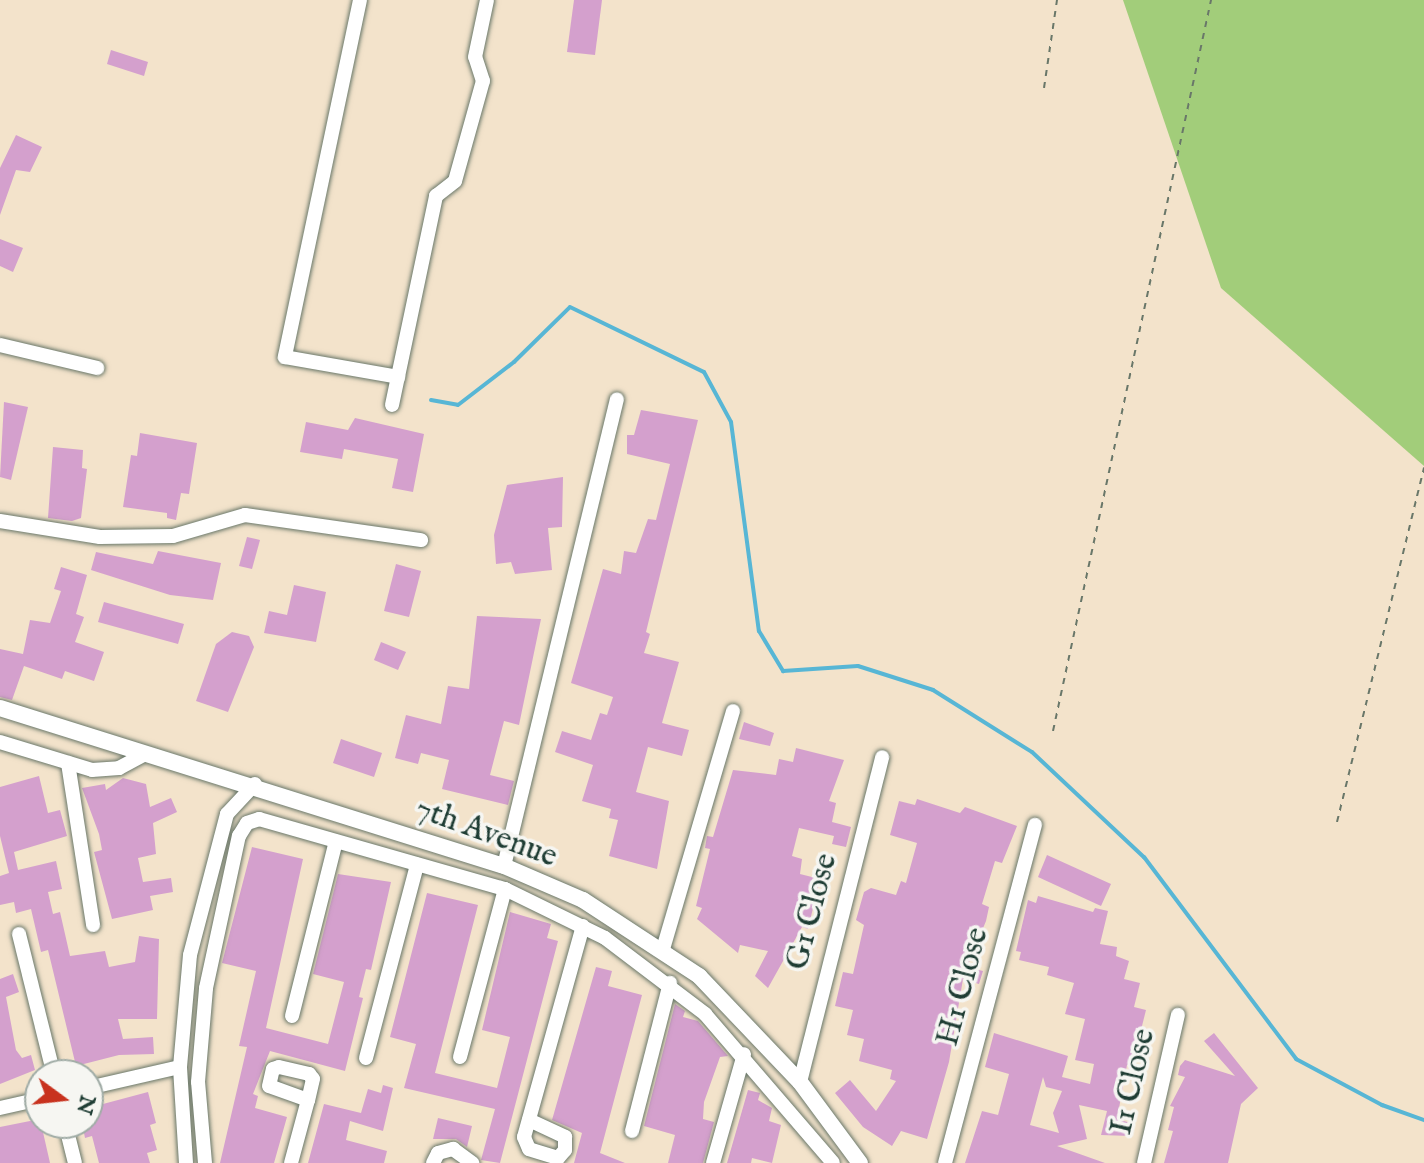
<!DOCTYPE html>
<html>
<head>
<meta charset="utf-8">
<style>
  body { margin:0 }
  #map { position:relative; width:1424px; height:1163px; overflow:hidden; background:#f3e3cb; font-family:"IM FELL English",serif }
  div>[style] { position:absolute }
  .green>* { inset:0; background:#a2cd7a }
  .stream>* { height:4px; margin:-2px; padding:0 2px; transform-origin:2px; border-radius:2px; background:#57b6d5 }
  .building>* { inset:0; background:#d4a0cd }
  .path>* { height:2px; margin-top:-1px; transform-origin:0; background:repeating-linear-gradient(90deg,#697769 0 6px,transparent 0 12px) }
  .roads { filter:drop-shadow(0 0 2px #697769) drop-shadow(0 0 2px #697769) }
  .minor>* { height:14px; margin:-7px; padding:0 7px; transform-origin:7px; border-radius:7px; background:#fff }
  .major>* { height:16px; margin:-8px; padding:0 8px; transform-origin:8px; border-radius:8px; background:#fff }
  span { translate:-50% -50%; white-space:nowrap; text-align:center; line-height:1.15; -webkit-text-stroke:7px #f6f6f2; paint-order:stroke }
  .street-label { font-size:32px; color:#1f3d34 }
  .north { position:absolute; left:24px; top:1059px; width:80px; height:80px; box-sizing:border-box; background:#f6f6f2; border:2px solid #a0aca6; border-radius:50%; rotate:105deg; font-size:22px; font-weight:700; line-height:32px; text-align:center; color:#1f3d34 }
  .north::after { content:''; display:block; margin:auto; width:28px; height:36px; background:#c8321e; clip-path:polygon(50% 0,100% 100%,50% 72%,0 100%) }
</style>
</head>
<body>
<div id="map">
  <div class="green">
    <div style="clip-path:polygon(1123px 0,1424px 0,1424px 466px,1221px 288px)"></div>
  </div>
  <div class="stream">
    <div style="left:431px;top:400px;width:27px;rotate:10deg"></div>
    <div style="left:458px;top:405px;width:71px;rotate:-37.5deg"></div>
    <div style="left:514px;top:362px;width:78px;rotate:-44.5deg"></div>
    <div style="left:570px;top:307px;width:149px;rotate:25.9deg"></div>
    <div style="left:704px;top:372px;width:57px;rotate:61.6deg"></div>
    <div style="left:731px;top:422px;width:211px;rotate:82.4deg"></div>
    <div style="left:759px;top:631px;width:47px;rotate:59deg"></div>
    <div style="left:783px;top:671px;width:75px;rotate:-3.8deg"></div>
    <div style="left:858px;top:666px;width:79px;rotate:17.7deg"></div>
    <div style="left:933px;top:690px;width:117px;rotate:32.1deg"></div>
    <div style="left:1032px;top:752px;width:154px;rotate:43.2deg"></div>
    <div style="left:1144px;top:857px;width:253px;rotate:53deg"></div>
    <div style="left:1296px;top:1059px;width:98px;rotate:28.1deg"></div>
    <div style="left:1382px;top:1105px;width:45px;rotate:19.7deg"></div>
  </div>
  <div class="building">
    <div style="clip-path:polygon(574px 0,602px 0,595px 55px,567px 52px)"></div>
    <div style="clip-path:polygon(111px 50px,148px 62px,144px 76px,107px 64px)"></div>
    <div style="clip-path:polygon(16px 135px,42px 147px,30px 172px,16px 170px,0 215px,0 168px)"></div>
    <div style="clip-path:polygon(0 239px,23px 248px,13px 272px,0 266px)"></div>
    <div style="clip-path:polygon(4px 402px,28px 407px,11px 480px,0 477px)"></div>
    <div style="clip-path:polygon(641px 410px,698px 420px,646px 632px,650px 634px,644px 653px,679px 662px,662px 723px,689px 730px,682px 756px,648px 747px,636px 792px,669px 801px,657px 869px,609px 856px,618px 820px,609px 818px,611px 809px,582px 801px,593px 765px,555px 752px,562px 731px,591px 740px,600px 713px,607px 715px,613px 697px,571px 683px,603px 569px,621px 574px,624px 551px,636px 553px,648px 519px,656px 520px,670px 464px,627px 454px,627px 435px,634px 435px)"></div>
    <div style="clip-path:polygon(355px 418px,424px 434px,413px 492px,392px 488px,398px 459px,344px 449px,342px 459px,300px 452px,306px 422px,348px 430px)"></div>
    <div style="clip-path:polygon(140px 433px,197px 443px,189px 494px,181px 493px,176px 520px,167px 518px,167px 513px,123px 507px,131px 455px,137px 456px)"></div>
    <div style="clip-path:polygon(53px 447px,83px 450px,82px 468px,87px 469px,81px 518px,72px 521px,48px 518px)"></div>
    <div style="clip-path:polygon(563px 477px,562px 527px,548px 528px,552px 570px,515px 574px,511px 562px,496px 564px,494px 535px,507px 485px)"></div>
    <div style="clip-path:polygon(247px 537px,260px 540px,252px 569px,239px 566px)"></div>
    <div style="clip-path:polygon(158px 551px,221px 563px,213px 600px,170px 595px,91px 570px,96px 552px,153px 564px)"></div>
    <div style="clip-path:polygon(396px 564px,421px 571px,409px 617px,384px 611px)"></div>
    <div style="clip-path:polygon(61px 567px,87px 575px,76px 614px,84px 617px,75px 642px,104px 652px,94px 681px,65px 671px,62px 679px,24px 666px,12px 700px,0 697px,0 649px,23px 654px,30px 620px,50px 623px,61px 591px,54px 589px)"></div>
    <div style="clip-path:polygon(294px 585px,326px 592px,316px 642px,264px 633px,269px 611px,287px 615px)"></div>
    <div style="clip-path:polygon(104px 602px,184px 624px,178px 644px,98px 622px)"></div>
    <div style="clip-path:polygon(477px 616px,541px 619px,519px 725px,504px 721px,490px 775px,514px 781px,508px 805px,442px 789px,449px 760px,421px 753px,418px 764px,395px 758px,406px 715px,441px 724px,448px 686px,469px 689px)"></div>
    <div style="clip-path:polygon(232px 632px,249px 636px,254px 647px,228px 712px,196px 701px,216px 644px)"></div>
    <div style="clip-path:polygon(381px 642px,406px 652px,398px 670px,374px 660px)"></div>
    <div style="clip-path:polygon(744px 722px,774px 733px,770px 746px,739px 739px)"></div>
    <div style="clip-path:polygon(341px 739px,382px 753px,374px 777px,333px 763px)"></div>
    <div style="clip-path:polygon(796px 748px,844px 760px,829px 801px,836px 803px,832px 822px,851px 827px,846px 847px,832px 844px,834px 836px,799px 828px,792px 856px,802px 859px,800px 874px,820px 879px,808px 929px,802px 927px,768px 988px,755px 976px,768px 951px,740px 945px,738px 953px,697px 919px,702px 908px,696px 906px,710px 849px,705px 848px,707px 836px,713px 837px,733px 770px,776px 775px,779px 759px,793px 762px)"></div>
    <div style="clip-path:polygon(39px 776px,48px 813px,60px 810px,67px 836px,14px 852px,18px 870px,56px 861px,62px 889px,48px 892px,53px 914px,60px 912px,70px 956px,105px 951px,109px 967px,135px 962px,139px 936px,159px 939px,157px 1019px,118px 1019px,123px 1039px,153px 1037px,154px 1054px,119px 1055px,76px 1066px,48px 950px,41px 952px,31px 909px,16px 913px,14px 902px,0 905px,0 876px,9px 873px,0 836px,0 787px)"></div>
    <div style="clip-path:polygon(123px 778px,146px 784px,150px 807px,171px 798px,177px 812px,153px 823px,156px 854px,138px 858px,143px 882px,171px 878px,173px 892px,150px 896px,153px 910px,112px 919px,94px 852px,102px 850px,99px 834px,82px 788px,105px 784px,106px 790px)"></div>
    <div style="clip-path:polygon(917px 799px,960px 813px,965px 807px,1017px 826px,1002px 863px,995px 861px,982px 904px,989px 907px,986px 921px,967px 967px,983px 971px,979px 984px,963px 979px,949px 1062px,927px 1139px,901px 1131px,892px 1146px,863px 1127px,835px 1093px,850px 1080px,876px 1111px,896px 1081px,890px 1079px,892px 1070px,859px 1061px,864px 1039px,847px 1035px,853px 1010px,835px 1006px,843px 972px,853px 974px,864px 925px,856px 920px,864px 892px,871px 888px,896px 895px,901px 881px,906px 883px,917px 843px,890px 835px,899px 801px,915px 805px)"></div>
    <div style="clip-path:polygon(252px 847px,303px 859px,266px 1028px,328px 1044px,344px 982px,313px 974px,338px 874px,391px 882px,371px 970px,366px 969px,359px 997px,363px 998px,345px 1071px,270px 1051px,253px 1094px,258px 1096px,255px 1108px,287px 1117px,274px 1163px,220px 1163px,247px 1047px,239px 1046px,256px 971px,222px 963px)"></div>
    <div style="clip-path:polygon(1047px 855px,1111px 884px,1101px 906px,1038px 877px)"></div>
    <div style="clip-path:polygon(427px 893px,478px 905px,435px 1073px,497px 1088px,510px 1037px,482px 1030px,510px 912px,551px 924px,547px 938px,558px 941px,500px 1163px,481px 1160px,495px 1109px,404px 1088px,416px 1044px,390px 1037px)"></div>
    <div style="clip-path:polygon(evenodd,1038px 896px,1093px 912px,1095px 908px,1108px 911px,1100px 944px,1117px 947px,1116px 956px,1129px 961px,1124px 979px,1140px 983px,1134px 1007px,1146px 1010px,1132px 1066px,1127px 1065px,1117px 1119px,1134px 1124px,1131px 1136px,1101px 1135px,1107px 1111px,1079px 1105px,1087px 1139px,1057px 1146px,1105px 1163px,965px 1163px,982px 1111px,998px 1115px,1009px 1074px,985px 1067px,994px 1033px,1068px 1056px,1062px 1077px,1090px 1084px,1094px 1064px,1075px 1060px,1085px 1019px,1065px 1014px,1074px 983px,1047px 975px,1049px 967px,1019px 960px,1021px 952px,1016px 951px,1028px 900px,1036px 903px,1038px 896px,1043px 1077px,1046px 1087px,1062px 1091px,1053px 1113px,1059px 1133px,1030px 1125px,1043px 1077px)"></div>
    <div style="clip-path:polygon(596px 967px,612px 971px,608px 986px,642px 995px,600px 1153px,625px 1163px,574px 1163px,582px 1133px,552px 1120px)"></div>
    <div style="clip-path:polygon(13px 974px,19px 992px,6px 997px,16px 1050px,22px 1058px,31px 1055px,35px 1070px,0 1084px,0 979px)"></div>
    <div style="clip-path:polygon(675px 1004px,685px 1011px,683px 1017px,698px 1021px,728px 1056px,720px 1057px,704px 1102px,703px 1119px,714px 1122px,703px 1163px,668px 1163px,675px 1135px,644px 1126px)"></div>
    <div style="clip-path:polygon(1214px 1033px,1258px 1088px,1241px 1104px,1228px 1163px,1164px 1163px,1173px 1131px,1168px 1130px,1174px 1107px,1170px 1106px,1185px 1077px,1178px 1075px,1180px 1066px,1185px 1060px,1235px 1076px,1204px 1041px)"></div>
    <div style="clip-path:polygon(383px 1085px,393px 1088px,383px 1131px,350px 1121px,346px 1140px,387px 1151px,384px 1163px,308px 1163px,324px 1104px,361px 1113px,368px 1089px,381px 1093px)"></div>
    <div style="clip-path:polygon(748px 1090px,760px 1093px,758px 1100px,772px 1108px,769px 1121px,781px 1125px,772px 1163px,752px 1158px,751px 1163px,727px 1163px)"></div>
    <div style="clip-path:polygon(148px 1092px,156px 1123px,150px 1125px,157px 1150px,147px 1153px,150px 1163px,99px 1163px,92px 1136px,85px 1138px,82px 1123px,88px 1123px,88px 1108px)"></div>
    <div style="clip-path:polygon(438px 1118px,472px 1126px,467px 1147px,456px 1139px,433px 1139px)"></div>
    <div style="clip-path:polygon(40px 1119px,50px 1163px,0 1163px,0 1127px)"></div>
  </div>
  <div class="path">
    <div style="left:1044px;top:88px;width:89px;rotate:-81.6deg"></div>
    <div style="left:1053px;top:731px;width:748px;rotate:-77.8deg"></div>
    <div style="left:1337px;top:822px;width:365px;rotate:-76.2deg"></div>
  </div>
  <div class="roads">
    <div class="minor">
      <div style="left:360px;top:0;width:365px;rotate:101.9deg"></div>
      <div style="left:285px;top:357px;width:115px;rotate:10deg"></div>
      <div style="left:0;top:345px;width:100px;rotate:13.3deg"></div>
      <div style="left:392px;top:405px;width:214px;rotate:-78.1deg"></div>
      <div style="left:436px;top:196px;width:24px;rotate:-38deg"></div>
      <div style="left:455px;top:181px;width:104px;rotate:-74.4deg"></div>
      <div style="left:483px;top:81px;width:25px;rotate:-108deg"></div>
      <div style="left:475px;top:57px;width:58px;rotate:-78.1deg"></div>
      <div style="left:0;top:521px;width:101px;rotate:9.1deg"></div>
      <div style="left:100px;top:537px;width:73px;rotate:-0.8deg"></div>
      <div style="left:173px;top:536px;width:75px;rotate:-16.3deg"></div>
      <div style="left:245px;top:515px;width:178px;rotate:8.1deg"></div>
      <div style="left:0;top:742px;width:96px;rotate:16.9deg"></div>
      <div style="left:92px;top:770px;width:27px;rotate:-4deg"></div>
      <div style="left:119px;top:768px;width:30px;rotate:-28deg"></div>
      <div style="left:68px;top:763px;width:164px;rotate:81.2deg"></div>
      <div style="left:504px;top:866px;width:480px;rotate:-76.4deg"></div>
      <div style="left:19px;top:934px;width:145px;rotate:76.1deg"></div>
      <div style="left:663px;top:949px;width:248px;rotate:-73.6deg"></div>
      <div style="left:292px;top:1016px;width:180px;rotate:-75.9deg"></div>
      <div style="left:460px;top:1057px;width:174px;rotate:-75deg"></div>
      <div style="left:366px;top:1058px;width:200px;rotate:-75.2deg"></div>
      <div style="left:279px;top:1067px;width:31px;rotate:13deg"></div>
      <div style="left:309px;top:1074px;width:6px;rotate:51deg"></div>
      <div style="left:313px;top:1079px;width:22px;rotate:103deg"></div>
      <div style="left:308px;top:1100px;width:41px;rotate:-160.3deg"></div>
      <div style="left:269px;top:1086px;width:17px;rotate:-77deg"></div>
      <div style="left:273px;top:1069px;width:6px;rotate:-18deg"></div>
      <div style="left:800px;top:1082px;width:335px;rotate:-75.8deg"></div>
      <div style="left:88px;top:1088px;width:94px;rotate:-12.9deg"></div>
      <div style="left:0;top:1108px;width:41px;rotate:-12.7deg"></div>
      <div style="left:529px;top:1120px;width:40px;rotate:25deg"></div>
      <div style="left:565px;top:1137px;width:13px;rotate:90deg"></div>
      <div style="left:565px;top:1150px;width:11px;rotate:131deg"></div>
      <div style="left:558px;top:1158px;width:30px;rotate:-163deg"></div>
      <div style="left:529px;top:1149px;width:13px;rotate:-113deg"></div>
      <div style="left:524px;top:1137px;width:219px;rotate:-74.4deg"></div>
      <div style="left:65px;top:1123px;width:41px;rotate:76deg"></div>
      <div style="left:632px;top:1131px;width:153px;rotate:-75.6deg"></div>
      <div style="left:186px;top:1163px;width:96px;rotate:-93.6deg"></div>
      <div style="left:180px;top:1067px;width:112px;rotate:-84.9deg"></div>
      <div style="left:190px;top:955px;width:146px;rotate:-75.3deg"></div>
      <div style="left:227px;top:814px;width:41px;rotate:-47deg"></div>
      <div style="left:205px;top:1163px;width:81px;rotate:-94.9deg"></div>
      <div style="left:198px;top:1082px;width:94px;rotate:-85.1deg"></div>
      <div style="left:206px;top:988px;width:156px;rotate:-77.8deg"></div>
      <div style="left:239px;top:836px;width:15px;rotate:-58deg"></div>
      <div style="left:247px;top:823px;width:13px;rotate:-18deg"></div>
      <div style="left:259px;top:819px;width:256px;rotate:15.9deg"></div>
      <div style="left:505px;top:889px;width:111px;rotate:26.1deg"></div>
      <div style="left:605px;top:938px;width:126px;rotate:37.2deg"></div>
      <div style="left:705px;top:1014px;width:196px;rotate:49.3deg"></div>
      <div style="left:291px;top:1163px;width:65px;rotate:-74.9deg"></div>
      <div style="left:433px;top:1163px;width:11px;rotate:-63deg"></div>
      <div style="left:438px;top:1153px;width:16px;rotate:-15deg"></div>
      <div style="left:453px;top:1149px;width:24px;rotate:36deg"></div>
      <div style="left:713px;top:1163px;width:113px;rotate:-74.1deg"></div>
      <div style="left:945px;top:1163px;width:350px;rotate:-75.1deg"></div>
      <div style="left:1144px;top:1163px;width:152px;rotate:-77.1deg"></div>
    </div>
    <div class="major">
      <div style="left:0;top:708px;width:528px;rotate:17.41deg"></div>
      <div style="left:504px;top:866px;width:86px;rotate:23.3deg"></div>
      <div style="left:583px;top:900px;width:139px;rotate:33.2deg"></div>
      <div style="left:699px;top:976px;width:146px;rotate:46.4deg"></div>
      <div style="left:800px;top:1082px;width:101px;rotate:53.5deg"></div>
    </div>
  </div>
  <div class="street-label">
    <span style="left:486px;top:834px;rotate:20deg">7th Avenue</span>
    <span style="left:813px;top:912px;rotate:-75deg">G1 Close</span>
    <span style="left:964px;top:987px;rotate:-75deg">H1 Close</span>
    <span style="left:1134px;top:1082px;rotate:-77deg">I1 Close</span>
  </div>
  <div class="north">N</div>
</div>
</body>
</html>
